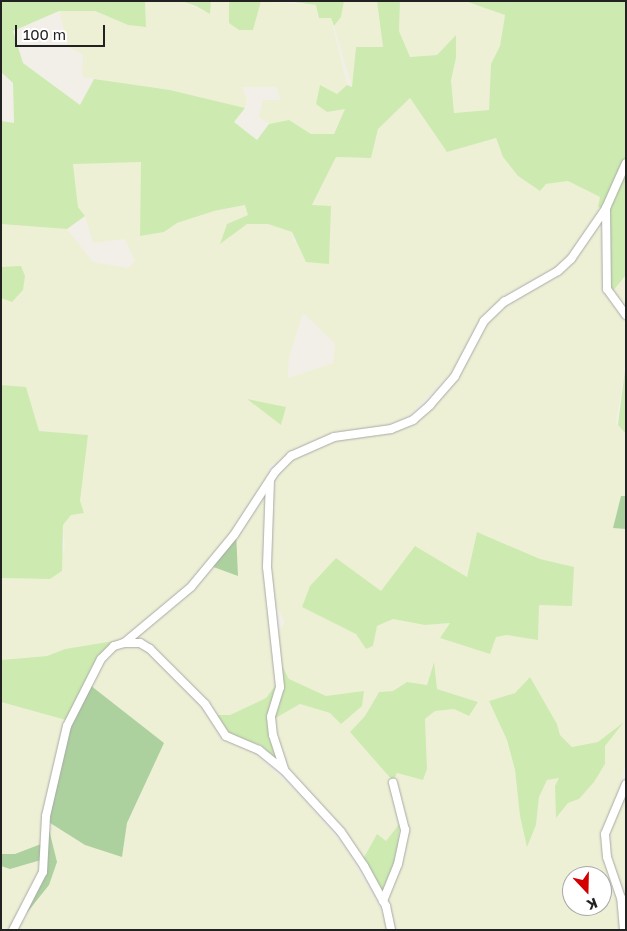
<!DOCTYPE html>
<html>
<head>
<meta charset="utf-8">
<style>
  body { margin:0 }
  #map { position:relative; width:627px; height:931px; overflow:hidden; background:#f2efe9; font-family:"Golos Text",sans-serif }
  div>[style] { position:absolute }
  .farmland>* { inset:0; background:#eef0d5 }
  .grass>* { inset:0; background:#cdebb0 }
  .forest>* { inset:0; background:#add19e }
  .roads { filter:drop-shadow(0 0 1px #a9a9a9) drop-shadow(0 0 1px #a9a9a9) }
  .minor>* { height:8px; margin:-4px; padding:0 4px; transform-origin:4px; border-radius:4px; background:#fff }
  span { translate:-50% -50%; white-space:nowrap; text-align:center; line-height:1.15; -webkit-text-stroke:4px #fff; paint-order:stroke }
  .frame { position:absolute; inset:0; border:2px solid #222; pointer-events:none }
  .north { position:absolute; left:562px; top:866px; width:50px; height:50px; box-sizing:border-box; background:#fff; border:1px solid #a7a7a7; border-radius:50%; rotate:159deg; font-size:14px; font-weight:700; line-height:20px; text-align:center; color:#222 }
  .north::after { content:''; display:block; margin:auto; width:18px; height:22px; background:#d40000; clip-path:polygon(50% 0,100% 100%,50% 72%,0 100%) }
  .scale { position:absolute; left:15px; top:25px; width:90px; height:22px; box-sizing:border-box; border:2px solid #222; border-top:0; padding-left:6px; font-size:15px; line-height:18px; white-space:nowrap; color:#222; -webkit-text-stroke:4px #fff; paint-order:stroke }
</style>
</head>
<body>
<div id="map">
  <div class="farmland">
    <div style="clip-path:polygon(145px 1px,181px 1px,210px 14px,211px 1px,229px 1px,239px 30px,253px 30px,261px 1px,316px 5px,331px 18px,347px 85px,338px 94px,345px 109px,334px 134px,311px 134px,289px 120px,269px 124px,259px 117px,263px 100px,280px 100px,277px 87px,242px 87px,247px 100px,245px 108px,170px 90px,82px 77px,83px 55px,68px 47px,59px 11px,95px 11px,128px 25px,146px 26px)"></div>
    <div style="clip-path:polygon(344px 1px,377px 1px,383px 47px,352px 87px,334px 26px,341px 17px)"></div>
    <div style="clip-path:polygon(400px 1px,465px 1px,505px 14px,500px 46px,491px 64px,489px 110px,453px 113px,451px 80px,456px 58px,456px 35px,437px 55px,410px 57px,399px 31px)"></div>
    <div style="clip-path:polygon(evenodd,410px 98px,447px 152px,496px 138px,503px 157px,518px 176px,540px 191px,546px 184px,568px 181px,601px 198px,603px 208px,569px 255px,556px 267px,503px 297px,481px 318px,452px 373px,410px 415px,390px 425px,332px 433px,287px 453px,276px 465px,271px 463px,267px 478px,230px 534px,189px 584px,161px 609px,120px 640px,65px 649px,47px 656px,1px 660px,1px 578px,50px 579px,65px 548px,63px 525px,80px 501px,88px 435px,38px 431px,26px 388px,1px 385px,1px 224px,67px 229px,93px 262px,128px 268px,135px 261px,125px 239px,93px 243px,85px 216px,78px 207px,73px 163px,142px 162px,140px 236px,164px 232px,177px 223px,214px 211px,246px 205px,248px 215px,227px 224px,220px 244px,247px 223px,268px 224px,292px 232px,294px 243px,330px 206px,312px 206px,336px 157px,371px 158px,378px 129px,410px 98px,303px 313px,335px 344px,333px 363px,288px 378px,289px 357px,303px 313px,410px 98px,248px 400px,286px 407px,281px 424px,248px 400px)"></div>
    <div style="clip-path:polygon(evenodd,601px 220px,601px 248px,610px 294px,626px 275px,626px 362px,616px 423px,626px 434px,626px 496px,621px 496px,613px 528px,626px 529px,626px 761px,617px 805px,626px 798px,626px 930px,391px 930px,386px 906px,400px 823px,386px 841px,377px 834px,361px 862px,286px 773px,271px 721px,300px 704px,330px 713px,326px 696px,289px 679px,279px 660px,280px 679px,266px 698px,230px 715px,211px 715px,150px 649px,124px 643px,180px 598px,236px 531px,291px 456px,334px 437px,391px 429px,413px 420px,455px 376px,484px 321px,558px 271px,601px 220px,477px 532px,540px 559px,574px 567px,539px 605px,538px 640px,507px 635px,440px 638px,450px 623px,425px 625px,393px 619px,377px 626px,373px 646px,366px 649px,356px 634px,467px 577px,477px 532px,601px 220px,271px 595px,285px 623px,278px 630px,278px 656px,271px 595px,601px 220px,433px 663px,437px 689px,478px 702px,469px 716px,454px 709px,435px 711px,425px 719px,427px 769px,423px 779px,397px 773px,392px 782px,382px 765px,350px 732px,365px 716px,379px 692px,393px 691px,407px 682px,427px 685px,433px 663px,601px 220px,530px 677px,557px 724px,560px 735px,572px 747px,598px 742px,623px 724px,605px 746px,605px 764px,579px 799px,568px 803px,557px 817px,555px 786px,560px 778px,547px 780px,539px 797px,536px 825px,527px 846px,520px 816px,515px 770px,507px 740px,489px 701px,515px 693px,530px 677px,601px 220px,572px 876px,602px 876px,602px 906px,572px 906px,572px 876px)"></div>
    <div style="clip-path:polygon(139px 646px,169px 670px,198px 702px,222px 738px,257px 755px,299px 794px,345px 847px,381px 909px,388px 930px,15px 930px,49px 885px,57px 862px,47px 821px,85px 845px,122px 856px,127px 823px,163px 743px,90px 685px,101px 664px,115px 649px)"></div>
    <div style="clip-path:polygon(1px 702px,66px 720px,42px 814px,41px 844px,15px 855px,1px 854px)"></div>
    <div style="clip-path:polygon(41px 860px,40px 871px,10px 930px,1px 930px,1px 866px,10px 869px)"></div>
  </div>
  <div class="grass">
    <div style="clip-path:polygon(1px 1px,145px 1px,146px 27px,128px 25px,95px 11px,59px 11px,13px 31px,23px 63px,80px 105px,94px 79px,170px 90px,245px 108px,234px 122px,257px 140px,269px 124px,289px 120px,311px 134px,334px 134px,345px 109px,327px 112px,316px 104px,320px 85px,337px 94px,347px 85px,352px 87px,356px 47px,383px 47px,377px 1px,400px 1px,399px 31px,410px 57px,437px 55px,456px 35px,456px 58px,451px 80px,454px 113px,489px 110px,491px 64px,500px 46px,505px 15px,465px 1px,626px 1px,626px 160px,603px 208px,598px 207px,600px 197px,568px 181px,546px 184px,540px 191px,518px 176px,503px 157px,496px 138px,447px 152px,410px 98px,378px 129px,371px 158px,336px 157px,312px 205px,331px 206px,329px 264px,306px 262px,292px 232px,268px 224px,247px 224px,220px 244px,227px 224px,248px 215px,245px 205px,214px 211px,177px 223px,164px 232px,140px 236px,141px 162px,73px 164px,78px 207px,85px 216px,67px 229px,1px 224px,1px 121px,14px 123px,13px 83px,1px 72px)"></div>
    <div style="clip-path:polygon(181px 1px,211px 1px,210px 14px,196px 6px)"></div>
    <div style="clip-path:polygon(229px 1px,261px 1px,253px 30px,239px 30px,229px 23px)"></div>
    <div style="clip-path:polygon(344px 1px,341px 17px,334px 26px,331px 18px,319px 18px,316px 5px,294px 2px)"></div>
    <div style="clip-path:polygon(626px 167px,626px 275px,612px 292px,608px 288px,608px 208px)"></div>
    <div style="clip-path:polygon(21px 266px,25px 276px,23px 290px,12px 302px,1px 298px,1px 267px)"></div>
    <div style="clip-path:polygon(626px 362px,626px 434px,618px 425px)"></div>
    <div style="clip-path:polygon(1px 385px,26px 387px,39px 431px,88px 435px,80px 501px,84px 513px,71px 515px,63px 525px,62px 571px,50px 579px,1px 578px)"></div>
    <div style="clip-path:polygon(247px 399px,286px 407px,281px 425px)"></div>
    <div style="clip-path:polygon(477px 532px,540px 559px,574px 567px,572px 606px,539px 605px,538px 640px,507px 635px,496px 637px,490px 654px,440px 638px,450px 623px,425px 625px,393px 619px,377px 626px,373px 646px,366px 649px,356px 634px,302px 607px,310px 586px,336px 558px,381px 591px,415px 546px,467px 577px)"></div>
    <div style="clip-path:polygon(120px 640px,99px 659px,66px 720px,1px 702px,1px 660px,47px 656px,65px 649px)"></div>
    <div style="clip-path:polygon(434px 662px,437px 689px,478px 702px,469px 716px,454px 709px,435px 711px,425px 719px,427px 769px,423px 780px,397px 773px,393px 781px,350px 732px,365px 716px,379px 692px,393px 691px,407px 682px,427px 685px)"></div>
    <div style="clip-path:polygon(281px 664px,289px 679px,326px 696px,364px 691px,362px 706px,341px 724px,330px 713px,300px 704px,274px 719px,283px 687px)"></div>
    <div style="clip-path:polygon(530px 677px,557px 724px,560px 735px,572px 747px,598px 742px,624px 722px,605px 746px,605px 764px,594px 782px,579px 799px,568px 803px,556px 818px,555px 786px,559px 778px,547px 780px,539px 797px,536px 825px,527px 847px,520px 816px,515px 770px,507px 740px,489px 701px,515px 693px)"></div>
    <div style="clip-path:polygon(278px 682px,271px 736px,277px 761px,261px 745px,228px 735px,213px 715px,230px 715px,266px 698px)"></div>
    <div style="clip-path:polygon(400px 823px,396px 863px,383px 895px,363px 859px,377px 834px,386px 841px)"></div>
  </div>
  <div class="forest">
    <div style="clip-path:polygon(621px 496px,626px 496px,626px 529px,613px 528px)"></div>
    <div style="clip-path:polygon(236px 531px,238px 576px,208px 565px)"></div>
    <div style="clip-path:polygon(90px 685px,164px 743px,127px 823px,122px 857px,85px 845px,47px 821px,57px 862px,49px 885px,26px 914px,46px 871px,47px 821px,70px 727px)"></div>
    <div style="clip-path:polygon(41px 844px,41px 860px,10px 869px,1px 866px,1px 854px,15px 854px)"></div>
  </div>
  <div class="roads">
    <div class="minor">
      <div style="left:606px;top:208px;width:81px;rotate:89.3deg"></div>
      <div style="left:607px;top:289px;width:32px;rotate:54deg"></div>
      <div style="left:270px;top:480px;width:87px;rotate:92deg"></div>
      <div style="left:267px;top:567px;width:121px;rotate:83.8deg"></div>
      <div style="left:280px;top:687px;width:31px;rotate:107deg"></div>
      <div style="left:271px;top:717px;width:18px;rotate:84deg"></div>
      <div style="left:273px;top:735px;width:36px;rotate:72deg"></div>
      <div style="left:124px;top:643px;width:87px;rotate:-39.9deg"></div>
      <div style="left:191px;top:587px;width:67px;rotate:-50.4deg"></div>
      <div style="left:234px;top:535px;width:75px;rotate:-56.9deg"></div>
      <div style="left:275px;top:472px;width:23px;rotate:-45deg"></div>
      <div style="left:291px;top:456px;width:47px;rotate:-23.8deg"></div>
      <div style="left:334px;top:437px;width:58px;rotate:-8deg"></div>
      <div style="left:391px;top:429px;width:24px;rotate:-22deg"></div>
      <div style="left:413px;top:420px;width:23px;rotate:-41deg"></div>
      <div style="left:430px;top:405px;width:38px;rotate:-49deg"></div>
      <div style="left:455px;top:376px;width:62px;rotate:-62.2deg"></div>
      <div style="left:484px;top:321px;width:28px;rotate:-44deg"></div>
      <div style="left:504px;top:302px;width:62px;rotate:-29.9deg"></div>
      <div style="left:558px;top:271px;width:18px;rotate:-43deg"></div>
      <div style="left:571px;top:259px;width:62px;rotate:-55.5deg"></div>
      <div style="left:606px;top:208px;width:49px;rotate:-66deg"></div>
      <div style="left:383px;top:901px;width:40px;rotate:-68deg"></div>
      <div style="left:398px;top:864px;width:35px;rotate:-78deg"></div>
      <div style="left:405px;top:830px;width:49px;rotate:-104.3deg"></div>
      <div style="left:13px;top:930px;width:65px;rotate:-62.7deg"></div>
      <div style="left:43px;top:872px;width:56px;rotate:-86.9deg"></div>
      <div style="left:46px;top:816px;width:92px;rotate:-76.9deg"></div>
      <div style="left:67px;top:726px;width:75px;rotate:-63.1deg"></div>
      <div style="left:101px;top:659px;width:18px;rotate:-45deg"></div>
      <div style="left:114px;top:646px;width:10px;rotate:-17deg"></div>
      <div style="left:124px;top:643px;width:16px"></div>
      <div style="left:140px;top:643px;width:12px;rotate:31deg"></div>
      <div style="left:150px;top:649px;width:78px;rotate:45deg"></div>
      <div style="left:205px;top:704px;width:38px;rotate:57deg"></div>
      <div style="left:226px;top:736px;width:36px;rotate:23deg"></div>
      <div style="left:259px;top:750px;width:32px;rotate:39deg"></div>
      <div style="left:284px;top:770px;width:84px;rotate:47.4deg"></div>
      <div style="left:341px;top:832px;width:41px;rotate:55.9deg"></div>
      <div style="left:364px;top:866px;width:46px;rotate:61.2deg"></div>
      <div style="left:386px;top:906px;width:25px;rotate:78deg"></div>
      <div style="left:624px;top:930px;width:32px;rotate:-95deg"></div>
      <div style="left:621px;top:898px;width:43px;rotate:-108.9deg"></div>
      <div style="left:607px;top:857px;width:23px;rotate:-95deg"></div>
      <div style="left:605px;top:834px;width:54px;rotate:-67.2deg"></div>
    </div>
  </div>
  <div class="frame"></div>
  <div class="north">K</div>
  <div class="scale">100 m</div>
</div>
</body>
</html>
